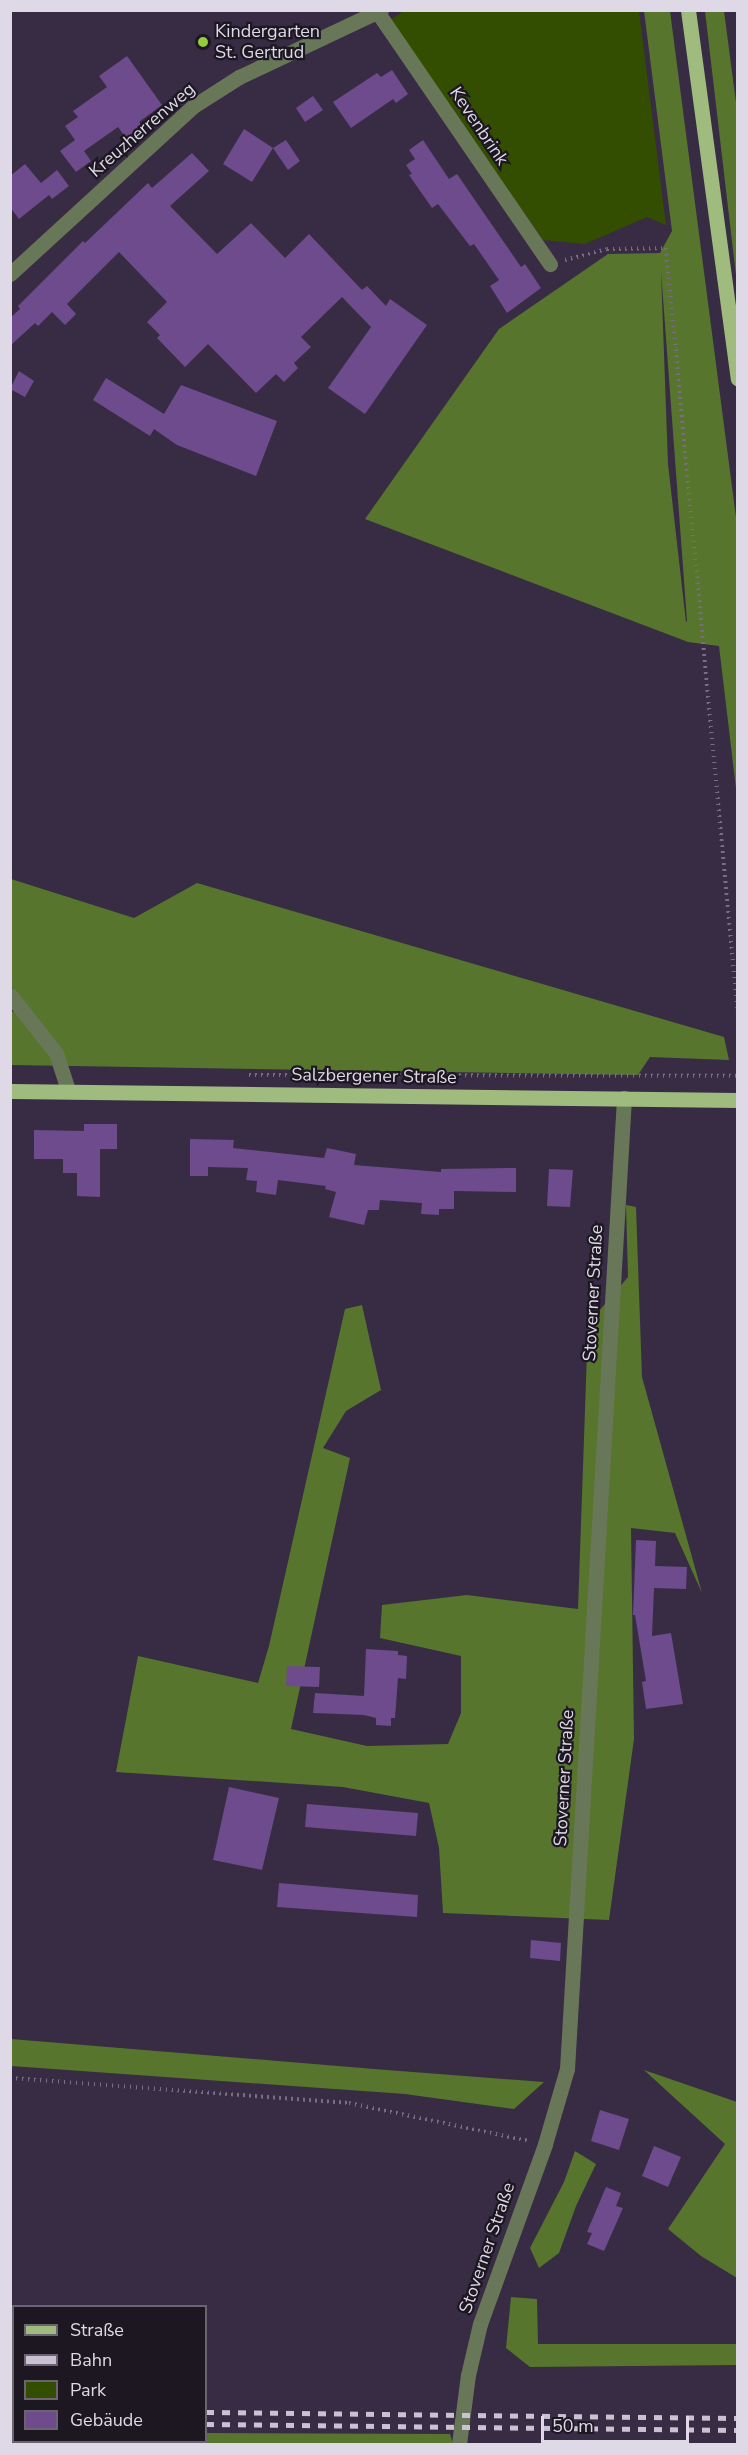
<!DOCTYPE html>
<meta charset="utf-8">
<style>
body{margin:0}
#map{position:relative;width:748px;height:2455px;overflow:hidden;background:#372c43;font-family:"Nunito Sans",sans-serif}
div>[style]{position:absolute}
.green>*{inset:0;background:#334e00}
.forest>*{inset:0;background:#57752d}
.building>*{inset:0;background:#6d4b8c}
.path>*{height:4px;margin-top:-2px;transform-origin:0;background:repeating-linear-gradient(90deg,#786e82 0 1.5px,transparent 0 6px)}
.minor>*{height:15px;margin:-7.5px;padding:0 7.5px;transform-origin:7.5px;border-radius:7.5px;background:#697759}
.major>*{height:15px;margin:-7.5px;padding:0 7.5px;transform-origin:7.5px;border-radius:7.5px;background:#9fbc7e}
.rail>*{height:4.5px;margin-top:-2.25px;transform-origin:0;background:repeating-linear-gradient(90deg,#cac2d2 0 8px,transparent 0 16px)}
.dots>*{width:16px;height:16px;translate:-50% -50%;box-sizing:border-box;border:3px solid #1c1721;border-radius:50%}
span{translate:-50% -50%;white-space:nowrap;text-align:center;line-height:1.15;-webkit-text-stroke:4.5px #1c1721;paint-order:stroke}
.poi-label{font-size:18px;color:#dfd8e7}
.left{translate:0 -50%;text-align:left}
.street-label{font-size:18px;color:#dfd8e7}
.frame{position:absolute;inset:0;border:12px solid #dfd8e7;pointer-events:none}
.legend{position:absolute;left:12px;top:2305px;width:195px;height:138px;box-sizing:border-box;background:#1c1721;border:2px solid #6a6470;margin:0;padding:8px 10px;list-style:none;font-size:18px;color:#dfd8e7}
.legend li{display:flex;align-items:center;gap:12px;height:30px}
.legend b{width:30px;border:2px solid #6a6470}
.scale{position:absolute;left:541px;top:2416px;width:148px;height:27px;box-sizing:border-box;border:3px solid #dfd8e7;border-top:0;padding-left:8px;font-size:18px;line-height:21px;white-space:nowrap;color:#dfd8e7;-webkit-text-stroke:4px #1c1721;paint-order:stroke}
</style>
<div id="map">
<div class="green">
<div style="clip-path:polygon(406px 10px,639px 11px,666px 225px,647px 217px,585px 244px,543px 240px,390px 20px)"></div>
</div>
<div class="forest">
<div style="clip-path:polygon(evenodd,644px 11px,670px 11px,737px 525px,737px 797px,719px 646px,688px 642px,365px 519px,499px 329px,608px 254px,660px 253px,672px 231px,644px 11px,661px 271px,687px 621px,686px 622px,668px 464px,661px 271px)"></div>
<div style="clip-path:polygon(705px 11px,724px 11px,737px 110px,737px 284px)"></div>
<div style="clip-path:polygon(11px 879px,134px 918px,197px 883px,724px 1037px,729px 1060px,650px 1057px,638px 1075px,11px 1065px,10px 1012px,29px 1010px,11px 986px)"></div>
<div style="clip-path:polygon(626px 1205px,636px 1207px,642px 1377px,702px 1593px,675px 1533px,631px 1528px,634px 1739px,609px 1920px,443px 1913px,439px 1848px,429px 1803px,343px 1787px,116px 1772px,138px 1656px,258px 1683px,269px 1646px,345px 1309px,362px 1305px,381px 1390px,346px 1411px,323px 1448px,350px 1458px,291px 1729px,367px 1746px,448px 1744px,461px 1713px,461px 1656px,380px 1638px,382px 1605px,467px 1595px,578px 1609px,588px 1324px,628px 1277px)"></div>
<div style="clip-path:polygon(11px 2039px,374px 2069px,544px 2082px,514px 2109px,405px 2094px,11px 2066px)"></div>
<div style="clip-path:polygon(644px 2070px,737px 2102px,737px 2278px,701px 2256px,668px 2229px,725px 2144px)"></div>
<div style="clip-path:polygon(575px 2151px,596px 2164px,576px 2206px,559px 2253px,539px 2268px,530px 2248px,564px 2182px)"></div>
<div style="clip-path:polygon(511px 2297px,537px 2299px,538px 2344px,737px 2344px,737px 2365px,530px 2367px,506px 2348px)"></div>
<div style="clip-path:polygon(10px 2431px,13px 2431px,14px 2442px,206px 2442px,206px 2433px,450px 2434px,453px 2444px,11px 2444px)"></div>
</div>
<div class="building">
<div style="clip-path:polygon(127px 56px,162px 105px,139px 122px,142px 126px,126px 138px,118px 127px,84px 151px,91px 161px,76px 172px,60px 151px,75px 140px,65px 126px,78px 117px,73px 111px,107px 87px,99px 76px)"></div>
<div style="clip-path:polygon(392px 70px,408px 94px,396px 103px,393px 99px,351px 128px,333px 102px,377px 73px,381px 77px)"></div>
<div style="clip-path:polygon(313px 96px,323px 110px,305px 122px,296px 108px)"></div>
<div style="clip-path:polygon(244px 129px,273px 148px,252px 182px,223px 164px)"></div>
<div style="clip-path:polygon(286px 140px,300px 161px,288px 170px,273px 148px)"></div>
<div style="clip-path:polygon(423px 140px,449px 179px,457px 174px,521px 267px,525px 264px,541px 288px,507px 313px,490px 286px,499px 280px,474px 244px,470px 246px,438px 204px,432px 208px,409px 175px,412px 174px,406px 165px,415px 159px,409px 150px)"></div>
<div style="clip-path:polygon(192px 153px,209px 171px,170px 206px,217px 254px,251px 223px,285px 258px,309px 234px,362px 290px,367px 286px,386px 306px,390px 299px,427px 325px,365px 414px,328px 388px,371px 327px,342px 297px,301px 337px,311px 347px,294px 363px,298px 368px,284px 382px,276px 374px,256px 393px,208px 344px,185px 367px,157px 338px,160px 335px,147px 322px,167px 302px,119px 252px,67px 304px,76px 314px,65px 325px,52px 312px,38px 326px,35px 323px,10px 346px,10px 318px,20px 309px,18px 306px,83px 241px,85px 243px,148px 183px,152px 188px)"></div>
<div style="clip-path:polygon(25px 164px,41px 183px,57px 170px,69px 186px,52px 199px,49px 195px,19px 219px,10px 207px,10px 176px)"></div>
<div style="clip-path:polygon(19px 371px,34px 381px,25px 397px,10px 389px)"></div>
<div style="clip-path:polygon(106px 378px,164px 414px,181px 385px,277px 421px,256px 476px,177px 445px,154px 429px,150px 436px,93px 400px)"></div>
<div style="clip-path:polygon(84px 1124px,117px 1124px,117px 1149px,100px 1149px,100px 1197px,77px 1196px,77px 1173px,63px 1173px,63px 1159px,34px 1159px,34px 1130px,84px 1131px)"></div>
<div style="clip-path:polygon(190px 1139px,234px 1140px,233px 1148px,324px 1158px,327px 1148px,356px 1154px,354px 1165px,441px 1172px,441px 1169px,516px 1168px,516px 1192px,454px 1191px,454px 1209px,439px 1209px,439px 1215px,421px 1214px,422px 1203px,380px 1200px,379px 1210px,368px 1210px,364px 1225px,329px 1217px,336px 1192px,325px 1189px,326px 1186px,278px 1180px,276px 1195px,256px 1192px,257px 1181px,246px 1180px,248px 1168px,208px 1167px,208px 1176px,190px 1176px)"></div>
<div style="clip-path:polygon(549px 1169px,573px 1170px,570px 1207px,547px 1206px)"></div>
<div style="clip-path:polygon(636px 1540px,656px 1541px,655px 1566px,687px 1567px,686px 1589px,654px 1588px,652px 1636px,671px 1633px,683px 1704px,646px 1709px,642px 1682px,646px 1681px,635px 1615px,633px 1615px)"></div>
<div style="clip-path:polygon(366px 1649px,398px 1651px,398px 1655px,407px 1656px,406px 1679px,398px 1678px,395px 1718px,391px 1718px,391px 1726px,376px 1725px,376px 1718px,364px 1715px,313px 1713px,315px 1693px,364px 1696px)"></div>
<div style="clip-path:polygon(287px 1666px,320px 1667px,319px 1687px,286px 1686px)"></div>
<div style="clip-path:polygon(229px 1787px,279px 1798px,262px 1870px,213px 1860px)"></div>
<div style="clip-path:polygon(307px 1804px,418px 1813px,416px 1836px,305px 1827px)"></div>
<div style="clip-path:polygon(279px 1883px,418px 1895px,417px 1917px,277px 1907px)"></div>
<div style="clip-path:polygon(531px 1940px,561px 1943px,560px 1961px,530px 1958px)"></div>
<div style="clip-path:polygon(600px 2110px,629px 2119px,619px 2150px,591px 2141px)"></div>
<div style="clip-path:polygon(654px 2146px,681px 2157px,668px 2187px,642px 2176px)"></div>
<div style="clip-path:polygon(606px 2187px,621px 2193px,616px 2206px,623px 2208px,604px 2251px,587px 2244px,592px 2233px,587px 2232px)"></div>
</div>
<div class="path">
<div style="left:565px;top:260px;width:43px;rotate:-14.7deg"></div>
<div style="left:607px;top:249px;width:59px;rotate:-1deg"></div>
<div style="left:666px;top:248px;width:771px;rotate:84.64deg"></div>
<div style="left:249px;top:1075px;width:489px;rotate:0.1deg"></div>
<div style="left:10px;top:2078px;width:340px;rotate:4.2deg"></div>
<div style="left:349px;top:2103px;width:184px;rotate:11.9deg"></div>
</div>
<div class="minor">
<div style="left:376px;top:10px;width:308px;rotate:55.6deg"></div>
<div style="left:10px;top:274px;width:247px;rotate:-42.5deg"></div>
<div style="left:192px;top:107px;width:56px;rotate:-32.6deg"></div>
<div style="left:239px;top:77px;width:157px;rotate:-25.3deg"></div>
<div style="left:10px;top:995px;width:74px;rotate:51.6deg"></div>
<div style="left:56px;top:1053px;width:40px;rotate:72deg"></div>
<div style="left:459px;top:2444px;width:70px;rotate:-82.6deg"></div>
<div style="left:468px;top:2375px;width:52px;rotate:-76.8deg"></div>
<div style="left:480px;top:2324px;width:191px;rotate:-70.1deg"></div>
<div style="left:545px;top:2144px;width:78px;rotate:-73.7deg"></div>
<div style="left:567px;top:2069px;width:973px;rotate:-86.64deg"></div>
</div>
<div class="major">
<div style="left:688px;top:10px;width:372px;rotate:82.3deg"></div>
<div style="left:10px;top:1091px;width:728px;rotate:0.71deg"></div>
</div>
<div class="rail">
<div style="left:10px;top:2410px;width:4px"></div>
<div style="left:206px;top:2412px;width:532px;rotate:0.65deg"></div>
<div style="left:10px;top:2422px;width:4px"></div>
<div style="left:206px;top:2424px;width:532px;rotate:0.65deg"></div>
</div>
<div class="dots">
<div style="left:203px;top:42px;background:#94cc3c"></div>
</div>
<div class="poi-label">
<span class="left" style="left:215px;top:42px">Kindergarten<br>St. Gertrud</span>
</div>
<div class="street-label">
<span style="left:479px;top:126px;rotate:56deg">Kevenbrink</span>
<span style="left:142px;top:130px;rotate:-41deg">Kreuzherrenweg</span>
<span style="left:374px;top:1076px;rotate:1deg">Salzbergener Straße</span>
<span style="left:593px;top:1293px;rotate:-87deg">Stoverner Straße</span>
<span style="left:564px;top:1778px;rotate:-87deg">Stoverner Straße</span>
<span style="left:487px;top:2248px;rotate:-71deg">Stoverner Straße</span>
</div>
<div class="frame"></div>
<ul class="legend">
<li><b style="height:8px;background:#9fbc7e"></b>Straße</li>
<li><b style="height:8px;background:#cac2d2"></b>Bahn</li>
<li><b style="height:16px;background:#334e00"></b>Park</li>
<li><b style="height:16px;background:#6d4b8c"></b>Gebäude</li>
</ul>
<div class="scale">50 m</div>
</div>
